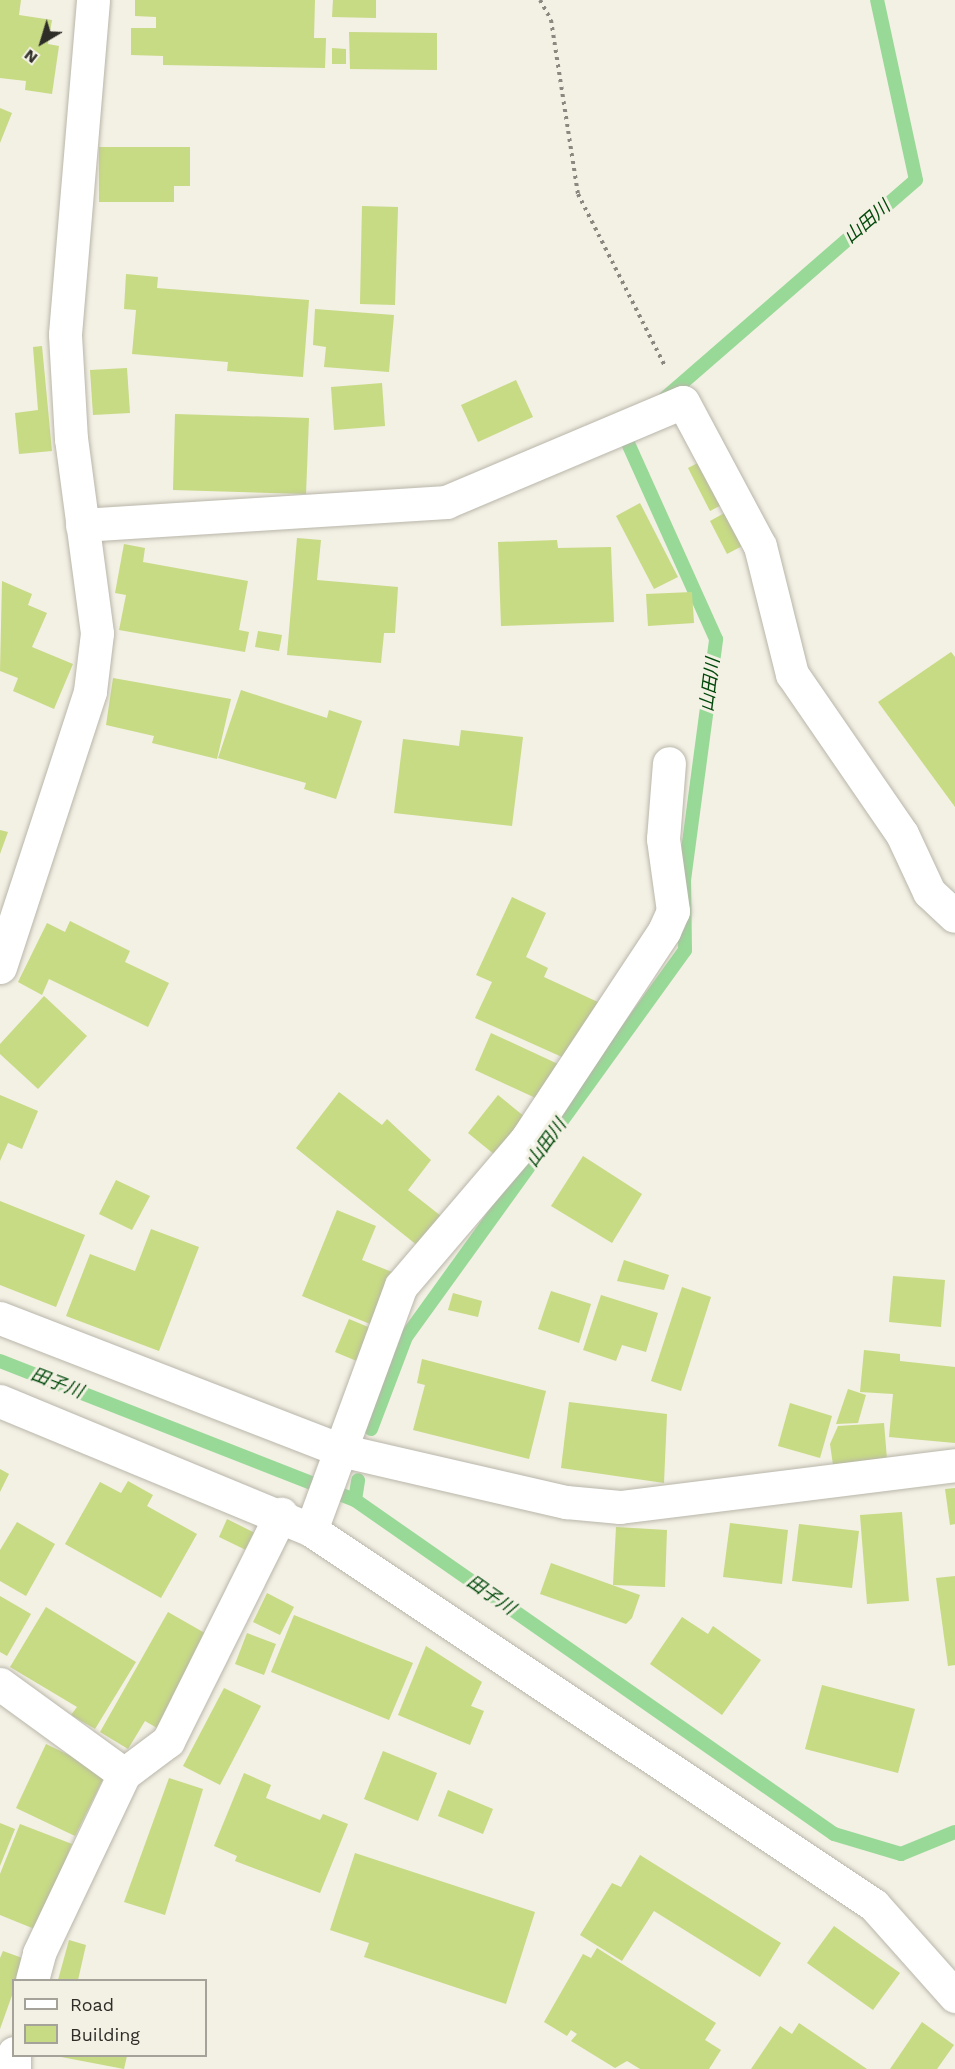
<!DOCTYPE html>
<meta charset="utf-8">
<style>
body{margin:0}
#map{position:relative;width:955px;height:2069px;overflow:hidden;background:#f3f0e4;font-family:"Work Sans","Noto Sans JP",sans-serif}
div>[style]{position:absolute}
.stream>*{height:14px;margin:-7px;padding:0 7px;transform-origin:7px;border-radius:7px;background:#98d997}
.building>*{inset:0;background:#c7da84}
.path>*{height:4px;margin-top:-2px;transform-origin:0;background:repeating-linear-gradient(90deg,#8a8880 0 3px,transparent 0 7.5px)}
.roads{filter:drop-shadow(0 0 2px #b9b6aa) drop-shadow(0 0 2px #b9b6aa)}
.minor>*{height:33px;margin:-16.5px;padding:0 16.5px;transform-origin:16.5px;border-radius:16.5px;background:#fff}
span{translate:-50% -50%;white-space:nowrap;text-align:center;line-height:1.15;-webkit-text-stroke:6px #f3f0e4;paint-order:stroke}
.water-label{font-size:18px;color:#00490a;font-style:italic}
.legend{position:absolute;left:12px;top:1979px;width:195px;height:78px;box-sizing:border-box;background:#f3f0e4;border:2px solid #a4a299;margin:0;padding:8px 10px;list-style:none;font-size:18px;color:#2e2d28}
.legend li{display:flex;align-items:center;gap:12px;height:30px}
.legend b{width:30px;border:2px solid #a4a299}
.north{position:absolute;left:12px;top:12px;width:60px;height:60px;-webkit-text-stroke:4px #f3f0e4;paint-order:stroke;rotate:218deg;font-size:16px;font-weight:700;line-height:24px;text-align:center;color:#2e2d28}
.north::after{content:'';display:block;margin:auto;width:21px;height:27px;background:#2e2d28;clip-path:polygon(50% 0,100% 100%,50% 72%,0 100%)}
</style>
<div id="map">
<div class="stream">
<div style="left:665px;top:398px;width:332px;rotate:-41deg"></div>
<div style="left:916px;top:180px;width:184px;rotate:-102.2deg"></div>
<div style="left:0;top:1361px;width:381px;rotate:21.4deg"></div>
<div style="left:355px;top:1500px;width:584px;rotate:34.89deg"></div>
<div style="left:834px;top:1834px;width:70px;rotate:16.6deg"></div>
<div style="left:901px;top:1854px;width:58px;rotate:-22.2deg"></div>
<div style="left:371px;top:1429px;width:98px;rotate:-69.2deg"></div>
<div style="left:406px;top:1337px;width:477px;rotate:-54.2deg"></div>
<div style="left:685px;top:950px;width:70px;rotate:-90.8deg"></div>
<div style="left:684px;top:880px;width:243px;rotate:-82.4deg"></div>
<div style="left:716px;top:639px;width:225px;rotate:-114.2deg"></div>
<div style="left:624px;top:434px;width:8px;rotate:-45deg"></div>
<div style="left:355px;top:1500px;width:20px;rotate:-81deg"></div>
</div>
<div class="building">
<div style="clip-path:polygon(0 0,21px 0,19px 15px,52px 20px,48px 44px,59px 46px,52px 94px,25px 90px,26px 81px,0 78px)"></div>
<div style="clip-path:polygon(135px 0,315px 0,314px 38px,326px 38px,325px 68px,163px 65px,163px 56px,131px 55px,131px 28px,156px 28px,156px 17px,135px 16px)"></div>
<div style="clip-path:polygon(333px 0,376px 0,376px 18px,332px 17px)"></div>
<div style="clip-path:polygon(349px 32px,437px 33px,437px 70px,350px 69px)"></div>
<div style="clip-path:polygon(332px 48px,346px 49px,346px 64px,332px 64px)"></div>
<div style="clip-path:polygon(0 108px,12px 113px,0 143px)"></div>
<div style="clip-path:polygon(99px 147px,190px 147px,190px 186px,174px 186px,174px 202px,99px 202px)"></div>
<div style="clip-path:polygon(362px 206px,398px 207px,395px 305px,360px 304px)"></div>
<div style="clip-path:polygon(126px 274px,158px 277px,157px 288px,309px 300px,303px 377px,227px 371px,228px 362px,132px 354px,136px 310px,124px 309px)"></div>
<div style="clip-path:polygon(315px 309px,394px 315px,389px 372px,324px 367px,326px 347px,313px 345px)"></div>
<div style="clip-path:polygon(42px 346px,52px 451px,19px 454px,15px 413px,38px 410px,33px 347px)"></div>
<div style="clip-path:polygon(127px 368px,130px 413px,93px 415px,90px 370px)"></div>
<div style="clip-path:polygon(516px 380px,533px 417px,478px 442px,461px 405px)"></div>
<div style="clip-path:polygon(382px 383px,385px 426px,334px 430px,331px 387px)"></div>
<div style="clip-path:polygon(175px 414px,309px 418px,306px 494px,173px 490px)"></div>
<div style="clip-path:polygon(707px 458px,729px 501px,710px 511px,688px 468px)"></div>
<div style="clip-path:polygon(640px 503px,678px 577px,654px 589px,616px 516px)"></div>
<div style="clip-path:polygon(728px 511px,746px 544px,727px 554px,710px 521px)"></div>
<div style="clip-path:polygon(297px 538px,321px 540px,317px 580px,398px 587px,395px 633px,384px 633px,381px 663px,287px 655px)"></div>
<div style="clip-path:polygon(557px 540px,558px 548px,611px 547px,614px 622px,501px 626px,498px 542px)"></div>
<div style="clip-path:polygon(124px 544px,145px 548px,143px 562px,248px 581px,239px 630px,249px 632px,245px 652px,119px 630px,126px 595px,115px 593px)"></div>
<div style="clip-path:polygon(2px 581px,32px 594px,28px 605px,47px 613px,32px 647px,73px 664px,54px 709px,13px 691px,18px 678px,0 671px)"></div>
<div style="clip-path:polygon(692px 592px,694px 623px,648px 626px,646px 594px)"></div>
<div style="clip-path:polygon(258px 631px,282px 635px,279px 651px,255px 647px)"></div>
<div style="clip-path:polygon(951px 652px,955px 657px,955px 807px,878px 702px)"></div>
<div style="clip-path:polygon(113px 678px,231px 699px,217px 759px,152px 743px,154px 736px,106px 725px)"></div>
<div style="clip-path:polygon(241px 690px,327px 718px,329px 710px,362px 721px,336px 799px,304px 789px,306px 783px,218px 758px)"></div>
<div style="clip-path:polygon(461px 730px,523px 737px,512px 826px,394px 813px,403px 739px,459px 746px)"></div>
<div style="clip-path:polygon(0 830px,8px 832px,0 854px)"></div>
<div style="clip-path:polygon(512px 897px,546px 913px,526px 957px,548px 968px,544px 977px,600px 1003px,573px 1062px,475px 1018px,492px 982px,476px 975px)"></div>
<div style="clip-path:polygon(70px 921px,130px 951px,125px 962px,169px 983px,148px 1027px,49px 979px,42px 995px,18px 982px,47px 923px,65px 932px)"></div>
<div style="clip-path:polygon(44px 996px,87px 1036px,38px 1089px,0 1054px,0 1044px)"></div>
<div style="clip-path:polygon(491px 1033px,558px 1064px,542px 1101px,475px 1070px)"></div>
<div style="clip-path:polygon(339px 1092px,382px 1125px,387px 1119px,431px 1160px,408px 1190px,441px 1216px,418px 1246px,296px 1148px)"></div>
<div style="clip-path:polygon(0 1095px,38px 1111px,22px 1149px,8px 1143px,0 1161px)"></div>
<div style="clip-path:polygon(498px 1095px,525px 1117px,495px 1155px,468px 1133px)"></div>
<div style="clip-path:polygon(583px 1156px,642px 1194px,612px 1243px,551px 1206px)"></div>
<div style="clip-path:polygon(116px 1180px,150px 1196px,132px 1230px,99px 1214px)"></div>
<div style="clip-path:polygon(0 1201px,85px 1235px,56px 1307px,0 1285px)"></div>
<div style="clip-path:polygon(337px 1210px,376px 1226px,362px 1260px,392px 1272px,370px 1324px,302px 1296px)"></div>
<div style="clip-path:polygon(151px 1229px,199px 1247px,159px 1351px,66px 1316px,90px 1254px,135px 1271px)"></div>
<div style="clip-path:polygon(624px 1260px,669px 1275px,664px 1290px,617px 1281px)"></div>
<div style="clip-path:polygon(893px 1276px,945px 1280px,941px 1327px,889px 1322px)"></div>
<div style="clip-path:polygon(682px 1287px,711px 1297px,681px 1391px,651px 1381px)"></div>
<div style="clip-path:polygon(551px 1291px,591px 1304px,579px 1343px,538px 1329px)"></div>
<div style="clip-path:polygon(453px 1293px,482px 1301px,478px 1317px,448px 1310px)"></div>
<div style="clip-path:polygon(601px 1295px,658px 1313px,646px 1352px,622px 1345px,616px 1361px,583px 1350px)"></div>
<div style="clip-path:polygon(349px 1319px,373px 1329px,359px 1362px,335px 1352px)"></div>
<div style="clip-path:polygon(864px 1350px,900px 1354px,900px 1361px,955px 1367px,955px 1443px,889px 1437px,893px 1394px,860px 1392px)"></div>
<div style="clip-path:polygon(422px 1359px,546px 1391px,529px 1459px,413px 1430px,425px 1385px,417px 1383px)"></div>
<div style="clip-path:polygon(848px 1389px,866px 1395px,858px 1423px,836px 1424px)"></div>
<div style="clip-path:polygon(569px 1402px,667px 1414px,664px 1483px,561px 1468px)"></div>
<div style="clip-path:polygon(790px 1403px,832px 1416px,820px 1458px,778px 1446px)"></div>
<div style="clip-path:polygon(884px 1423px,887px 1459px,833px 1465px,830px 1444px,838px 1426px)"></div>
<div style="clip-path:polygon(0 1469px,9px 1474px,0 1492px)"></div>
<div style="clip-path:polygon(128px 1481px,153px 1495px,147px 1506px,197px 1534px,161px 1598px,65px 1544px,100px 1482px,121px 1493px)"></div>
<div style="clip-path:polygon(955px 1488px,955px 1524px,950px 1525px,945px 1489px)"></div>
<div style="clip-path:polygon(902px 1512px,909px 1601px,867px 1604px,860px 1515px)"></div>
<div style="clip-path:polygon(227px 1519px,257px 1534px,248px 1551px,219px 1537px)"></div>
<div style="clip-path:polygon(17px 1522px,55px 1544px,26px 1596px,0 1581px,0 1550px)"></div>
<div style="clip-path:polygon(730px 1523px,788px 1530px,782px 1584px,723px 1577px)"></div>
<div style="clip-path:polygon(799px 1524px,859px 1531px,852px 1588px,792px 1581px)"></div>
<div style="clip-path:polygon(616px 1527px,667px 1530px,665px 1587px,613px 1585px)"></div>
<div style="clip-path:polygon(551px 1563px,640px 1595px,632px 1618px,626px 1624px,540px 1594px)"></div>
<div style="clip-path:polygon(955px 1576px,955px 1665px,948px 1666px,936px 1578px)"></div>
<div style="clip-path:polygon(267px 1593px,294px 1607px,280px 1635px,253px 1622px)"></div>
<div style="clip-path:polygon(0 1596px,31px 1614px,7px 1656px,0 1652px)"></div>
<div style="clip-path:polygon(46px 1607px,136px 1662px,95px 1729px,71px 1715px,77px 1707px,10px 1667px)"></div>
<div style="clip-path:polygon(168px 1612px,210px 1636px,157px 1728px,145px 1721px,128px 1749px,100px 1732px)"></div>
<div style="clip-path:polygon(294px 1615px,413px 1663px,389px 1720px,271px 1672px)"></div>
<div style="clip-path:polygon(682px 1617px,708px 1634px,713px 1626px,761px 1660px,722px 1715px,650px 1664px)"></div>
<div style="clip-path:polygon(247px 1633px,276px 1644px,264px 1675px,235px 1664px)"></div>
<div style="clip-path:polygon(426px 1646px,482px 1682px,471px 1706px,484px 1711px,470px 1745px,398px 1715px)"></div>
<div style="clip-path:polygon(822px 1685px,915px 1709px,898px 1773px,805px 1749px)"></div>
<div style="clip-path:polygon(224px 1688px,261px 1706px,220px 1785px,183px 1766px)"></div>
<div style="clip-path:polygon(46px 1744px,106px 1773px,75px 1836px,16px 1808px)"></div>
<div style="clip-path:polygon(383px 1751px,437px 1773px,418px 1821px,364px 1799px)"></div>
<div style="clip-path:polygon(244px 1773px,271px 1785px,266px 1798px,320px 1820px,323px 1814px,348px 1824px,320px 1893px,235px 1861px,237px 1856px,214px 1846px)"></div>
<div style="clip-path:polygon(169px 1778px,203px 1789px,165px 1915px,124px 1902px)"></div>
<div style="clip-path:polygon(448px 1790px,493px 1809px,483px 1834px,438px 1816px)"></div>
<div style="clip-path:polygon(0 1823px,15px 1829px,0 1866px)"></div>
<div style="clip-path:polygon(20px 1824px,72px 1844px,37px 1930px,0 1915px,0 1874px)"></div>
<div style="clip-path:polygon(355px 1853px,535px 1912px,506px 2004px,364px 1957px,369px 1943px,330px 1930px)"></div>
<div style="clip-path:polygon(640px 1855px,781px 1943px,760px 1977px,654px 1911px,622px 1961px,580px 1935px,612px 1883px,621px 1887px)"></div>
<div style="clip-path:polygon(834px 1926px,900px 1973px,873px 2010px,807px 1963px)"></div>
<div style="clip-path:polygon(69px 1940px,86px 1945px,78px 1980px,58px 1980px)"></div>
<div style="clip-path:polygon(597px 1948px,716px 2023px,705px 2040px,721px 2050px,709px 2069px,640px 2069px,627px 2061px,615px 2068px,571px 2041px,577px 2034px,571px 2030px,567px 2036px,544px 2022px,583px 1954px,591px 1958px)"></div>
<div style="clip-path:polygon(3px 1951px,25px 1959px,0 2029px,0 1958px)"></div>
<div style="clip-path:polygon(922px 2022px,954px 2045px,937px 2069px,890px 2069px)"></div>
<div style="clip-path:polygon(799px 2023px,867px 2069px,751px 2069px,780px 2026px,792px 2034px)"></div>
<div style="clip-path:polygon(56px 2056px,127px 2056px,124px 2069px)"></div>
</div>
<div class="path">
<div style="left:540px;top:0;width:23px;rotate:61deg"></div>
<div style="left:551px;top:20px;width:176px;rotate:81.2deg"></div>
<div style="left:578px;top:194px;width:193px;rotate:63.2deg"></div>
</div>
<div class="roads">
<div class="minor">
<div style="left:82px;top:525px;width:365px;rotate:-3.6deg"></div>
<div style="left:446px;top:502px;width:257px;rotate:-22.9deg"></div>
<div style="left:683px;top:402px;width:163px;rotate:61.9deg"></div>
<div style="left:760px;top:546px;width:132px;rotate:76deg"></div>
<div style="left:792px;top:674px;width:194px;rotate:55.5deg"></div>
<div style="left:902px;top:834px;width:64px;rotate:65deg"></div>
<div style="left:929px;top:892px;width:35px;rotate:43deg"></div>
<div style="left:0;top:967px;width:290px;rotate:-71.9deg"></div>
<div style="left:90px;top:691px;width:58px;rotate:-83.1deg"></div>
<div style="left:97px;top:633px;width:196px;rotate:-97.6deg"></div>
<div style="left:71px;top:439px;width:105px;rotate:-93.3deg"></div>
<div style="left:65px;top:334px;width:335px;rotate:-85.2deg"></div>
<div style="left:0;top:1318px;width:365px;rotate:21.2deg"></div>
<div style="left:340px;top:1450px;width:232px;rotate:13deg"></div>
<div style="left:566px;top:1502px;width:54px;rotate:5.3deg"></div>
<div style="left:620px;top:1507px;width:338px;rotate:-7.1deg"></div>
<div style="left:0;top:1401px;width:337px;rotate:22.5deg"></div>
<div style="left:311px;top:1530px;width:676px;rotate:33.67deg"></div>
<div style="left:874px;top:1905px;width:122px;rotate:48.3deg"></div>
<div style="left:311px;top:1530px;width:260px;rotate:-69.8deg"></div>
<div style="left:401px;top:1286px;width:191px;rotate:-49.5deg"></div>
<div style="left:525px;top:1141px;width:252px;rotate:-56.5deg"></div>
<div style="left:664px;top:931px;width:22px;rotate:-66deg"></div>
<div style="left:673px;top:911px;width:73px;rotate:-97.9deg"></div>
<div style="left:663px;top:839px;width:76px;rotate:-85.5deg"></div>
<div style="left:0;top:1684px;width:153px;rotate:36deg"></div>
<div style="left:32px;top:1980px;width:28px;rotate:-75deg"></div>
<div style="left:39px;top:1953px;width:198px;rotate:-64.6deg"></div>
<div style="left:124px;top:1774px;width:55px;rotate:-36.9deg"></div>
<div style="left:168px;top:1741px;width:254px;rotate:-63.5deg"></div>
<div style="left:14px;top:2053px;width:16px;rotate:90deg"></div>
</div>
</div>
<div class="water-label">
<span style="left:867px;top:222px;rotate:-41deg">山田川</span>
<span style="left:710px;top:685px;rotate:-83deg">山田川</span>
<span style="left:546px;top:1143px;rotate:-54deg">山田川</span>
<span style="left:57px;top:1383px;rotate:21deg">田子川</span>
<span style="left:491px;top:1595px;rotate:35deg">田子川</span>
</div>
<ul class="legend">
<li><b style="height:8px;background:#fff"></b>Road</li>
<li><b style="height:16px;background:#c7da84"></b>Building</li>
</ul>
<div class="north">N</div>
</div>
